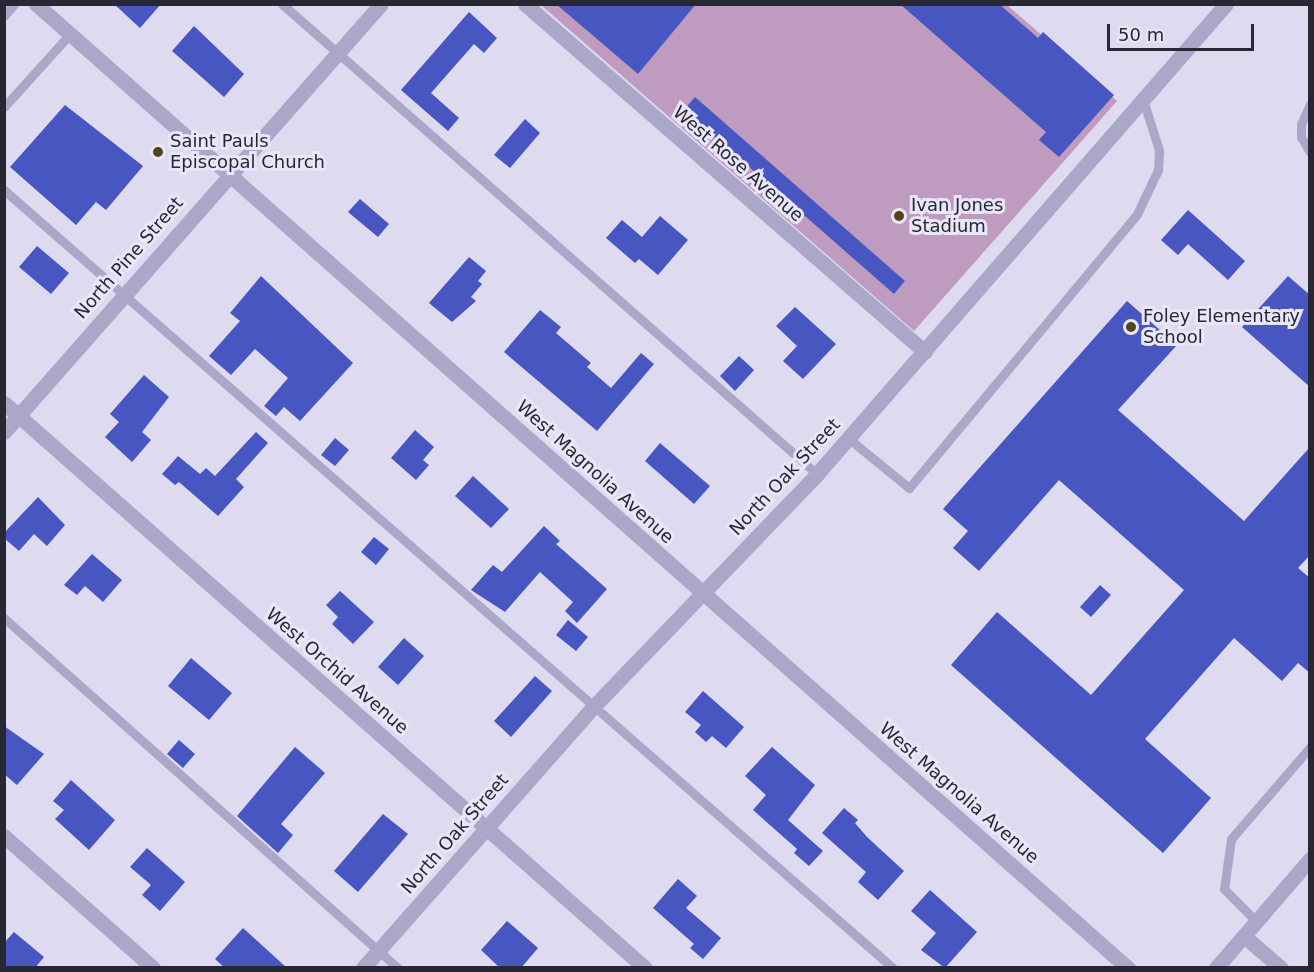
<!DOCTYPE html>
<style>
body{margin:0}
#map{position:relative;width:1314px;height:972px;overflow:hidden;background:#dedaf0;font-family:"DejaVu Sans",sans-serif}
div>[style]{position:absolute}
.green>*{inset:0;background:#be9bbf}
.building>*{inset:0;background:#4856c1}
.service>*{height:9px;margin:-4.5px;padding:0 4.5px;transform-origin:4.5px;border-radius:4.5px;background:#aaa7c8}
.minor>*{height:15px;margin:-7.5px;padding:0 7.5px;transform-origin:7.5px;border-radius:7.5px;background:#aaa7c8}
.tertiary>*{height:15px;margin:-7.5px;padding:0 7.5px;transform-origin:7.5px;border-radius:7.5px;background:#aaa7c8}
.dots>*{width:16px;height:16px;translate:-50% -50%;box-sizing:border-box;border:3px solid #e9e6f8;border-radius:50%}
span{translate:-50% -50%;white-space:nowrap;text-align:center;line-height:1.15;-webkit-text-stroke:6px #e9e6f8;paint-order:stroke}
.poi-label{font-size:18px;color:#272834}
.left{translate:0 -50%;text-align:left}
.street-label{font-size:18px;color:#272834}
.frame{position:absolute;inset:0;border:6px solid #272834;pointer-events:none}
.scale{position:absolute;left:1107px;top:24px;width:147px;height:27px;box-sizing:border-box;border:3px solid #272834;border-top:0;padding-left:8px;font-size:18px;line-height:21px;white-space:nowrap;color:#272834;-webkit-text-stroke:4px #e9e6f8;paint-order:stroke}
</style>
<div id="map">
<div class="green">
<div style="clip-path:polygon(541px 5px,1007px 5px,1117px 101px,914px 331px)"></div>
</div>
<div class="building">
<div style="clip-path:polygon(114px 4px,161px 4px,140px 28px)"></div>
<div style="clip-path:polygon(556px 4px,696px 4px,638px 74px)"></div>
<div style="clip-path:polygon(900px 4px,999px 4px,1038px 38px,1043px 32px,1114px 95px,1059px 157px,1039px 140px,1046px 132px)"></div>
<div style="clip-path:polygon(469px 12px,497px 38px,484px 53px,474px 44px,431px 93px,459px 118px,448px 131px,401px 90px)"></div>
<div style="clip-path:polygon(194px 26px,244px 74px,224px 97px,172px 51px)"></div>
<div style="clip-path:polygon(695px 97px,905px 281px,894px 294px,684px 110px)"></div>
<div style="clip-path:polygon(65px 105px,143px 166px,106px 210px,96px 202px,76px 225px,10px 167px)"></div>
<div style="clip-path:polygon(525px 119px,540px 133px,510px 168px,494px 155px)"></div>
<div style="clip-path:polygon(360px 199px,389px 224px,378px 237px,348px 212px)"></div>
<div style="clip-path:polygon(1188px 210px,1245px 261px,1228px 280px,1188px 244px,1178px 255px,1161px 240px)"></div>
<div style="clip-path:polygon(660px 216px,688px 240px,658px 275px,639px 259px,635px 263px,606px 238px,622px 220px,642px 237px)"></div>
<div style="clip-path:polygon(37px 246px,69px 273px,51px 294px,19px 267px)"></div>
<div style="clip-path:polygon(469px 257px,486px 271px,478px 281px,482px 284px,471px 297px,476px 301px,452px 322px,429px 303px)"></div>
<div style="clip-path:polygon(261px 276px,353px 363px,300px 421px,284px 407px,276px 416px,264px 406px,288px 378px,255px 349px,231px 375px,209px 356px,240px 321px,230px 313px)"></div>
<div style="clip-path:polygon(1288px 276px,1310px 295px,1310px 387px,1242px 327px)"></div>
<div style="clip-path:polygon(1127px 301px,1177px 345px,1118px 410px,1244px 521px,1310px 447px,1310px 555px,1298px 568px,1310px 578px,1310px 673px,1298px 663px,1282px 681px,1234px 638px,1145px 739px,1211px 798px,1163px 853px,951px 665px,997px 612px,1091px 695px,1184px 590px,1059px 480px,979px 571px,953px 548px,968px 531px,943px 509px)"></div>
<div style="clip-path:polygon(795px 307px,836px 344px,803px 379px,783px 361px,797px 346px,776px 326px)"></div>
<div style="clip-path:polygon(540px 310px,561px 327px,556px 333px,591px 363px,587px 367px,611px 388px,641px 353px,654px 364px,597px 431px,504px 352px)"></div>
<div style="clip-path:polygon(739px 356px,754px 370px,735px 391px,720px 376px)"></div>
<div style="clip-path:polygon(144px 375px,169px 397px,142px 432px,151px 440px,132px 462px,105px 437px,119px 422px,110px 414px)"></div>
<div style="clip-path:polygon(415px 430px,434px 447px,423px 460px,429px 465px,416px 480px,391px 458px)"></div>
<div style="clip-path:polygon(256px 432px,268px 443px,236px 479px,244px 487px,218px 516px,179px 482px,175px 485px,162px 474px,178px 456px,200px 474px,206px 468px,215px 476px)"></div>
<div style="clip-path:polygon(335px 438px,349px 450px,335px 466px,321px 455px)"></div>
<div style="clip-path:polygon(660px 443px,710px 486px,694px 504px,645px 461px)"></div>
<div style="clip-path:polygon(473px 476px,509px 509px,491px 528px,455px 496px)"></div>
<div style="clip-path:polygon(38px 497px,65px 525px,47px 546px,34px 534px,19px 551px,4px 538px,4px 533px)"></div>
<div style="clip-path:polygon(544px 526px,560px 541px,556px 544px,607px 589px,577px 623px,565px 611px,573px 602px,540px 572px,505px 612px,471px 590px,493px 565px,502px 572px)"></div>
<div style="clip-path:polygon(374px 537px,389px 549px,376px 565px,361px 552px)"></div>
<div style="clip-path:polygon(92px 554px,122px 580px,103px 602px,85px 586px,77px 595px,64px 585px)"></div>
<div style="clip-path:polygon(1100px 585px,1111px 595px,1091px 617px,1080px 607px)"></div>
<div style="clip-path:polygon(340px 591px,374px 622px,353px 644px,332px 624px,338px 617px,326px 605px)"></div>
<div style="clip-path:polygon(568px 620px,588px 637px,576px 651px,556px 635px)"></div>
<div style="clip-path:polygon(404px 638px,424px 656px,398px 685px,378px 667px)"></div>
<div style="clip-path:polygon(191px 658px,232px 693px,209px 720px,168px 686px)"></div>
<div style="clip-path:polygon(535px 676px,552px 691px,511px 737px,494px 721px)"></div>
<div style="clip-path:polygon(703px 691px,744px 727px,726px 748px,712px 736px,706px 742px,695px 732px,701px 725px,685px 712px)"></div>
<div style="clip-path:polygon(4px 726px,44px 754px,17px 785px,4px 774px)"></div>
<div style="clip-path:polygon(179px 740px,195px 754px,183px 768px,167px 754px)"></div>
<div style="clip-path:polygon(295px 747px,325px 773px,281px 824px,293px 835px,278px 853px,237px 816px)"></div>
<div style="clip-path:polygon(772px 747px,815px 785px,788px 820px,823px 851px,809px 866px,794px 853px,797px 849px,753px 810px,766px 795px,745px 776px)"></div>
<div style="clip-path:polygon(71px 780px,115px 820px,89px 850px,55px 819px,64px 810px,53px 801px)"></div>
<div style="clip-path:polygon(844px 808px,858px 820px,855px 823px,867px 837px,904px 871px,878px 900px,858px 882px,866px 872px,822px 833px)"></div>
<div style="clip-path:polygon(383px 814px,408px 834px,358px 892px,334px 871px)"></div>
<div style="clip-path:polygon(147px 848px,185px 882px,160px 911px,142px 895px,151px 885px,130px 867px)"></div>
<div style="clip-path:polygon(678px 879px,697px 896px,686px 908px,721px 938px,703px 959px,690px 948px,694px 944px,653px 908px)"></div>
<div style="clip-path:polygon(930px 890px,977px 932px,945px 968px,921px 950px,936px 933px,911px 911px)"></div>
<div style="clip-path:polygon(507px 921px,538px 948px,521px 968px,500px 968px,481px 950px)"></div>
<div style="clip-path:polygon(243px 928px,287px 968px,225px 968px,215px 959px)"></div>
<div style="clip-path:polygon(14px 932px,44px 957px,35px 968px,4px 968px,4px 943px)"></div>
</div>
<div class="service">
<div style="left:282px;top:4px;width:712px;rotate:41.3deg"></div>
<div style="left:4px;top:16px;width:16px;rotate:-50deg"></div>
<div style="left:1310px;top:104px;width:22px;rotate:114deg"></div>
<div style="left:1301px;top:124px;width:13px;rotate:90deg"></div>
<div style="left:1301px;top:137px;width:17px;rotate:59deg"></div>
<div style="left:4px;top:107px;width:98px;rotate:-47.9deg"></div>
<div style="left:4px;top:190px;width:1181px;rotate:41.19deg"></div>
<div style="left:848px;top:438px;width:79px;rotate:39.3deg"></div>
<div style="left:909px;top:488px;width:356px;rotate:-50.2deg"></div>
<div style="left:1137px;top:214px;width:49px;rotate:-64.5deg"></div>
<div style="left:1158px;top:170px;width:20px;rotate:-87deg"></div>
<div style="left:1159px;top:150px;width:52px;rotate:-107.7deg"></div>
<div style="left:4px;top:618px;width:527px;rotate:41.62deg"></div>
<div style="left:1256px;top:921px;width:45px;rotate:-135deg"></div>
<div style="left:1224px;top:889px;width:50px;rotate:-82deg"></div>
<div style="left:1231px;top:839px;width:121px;rotate:-49.3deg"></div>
</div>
<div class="minor">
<div style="left:36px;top:4px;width:1457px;rotate:41.44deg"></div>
<div style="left:525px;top:4px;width:530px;rotate:41.02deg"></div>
<div style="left:4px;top:403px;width:854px;rotate:41.39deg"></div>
<div style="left:4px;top:432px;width:570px;rotate:-48.63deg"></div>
<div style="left:4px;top:836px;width:199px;rotate:41.5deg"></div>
<div style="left:1244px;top:936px;width:49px;rotate:40.9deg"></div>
<div style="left:363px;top:968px;width:349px;rotate:-48.6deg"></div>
<div style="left:594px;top:706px;width:322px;rotate:-46.1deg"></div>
<div style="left:817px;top:474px;width:623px;rotate:-48.97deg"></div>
</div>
<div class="tertiary">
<div style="left:1216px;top:968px;width:144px;rotate:-49.2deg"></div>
</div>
<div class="dots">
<div style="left:158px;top:152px;background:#54441e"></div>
<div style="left:899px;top:216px;background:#54441e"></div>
<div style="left:1131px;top:327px;background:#54441e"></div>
</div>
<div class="poi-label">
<span class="left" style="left:170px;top:152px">Saint Pauls<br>Episcopal Church</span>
<span class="left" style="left:911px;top:216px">Ivan Jones<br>Stadium</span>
<span class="left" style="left:1143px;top:327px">Foley Elementary<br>School</span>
</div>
<div class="street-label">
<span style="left:738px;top:164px;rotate:41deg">West Rose Avenue</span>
<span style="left:129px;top:258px;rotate:-49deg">North Pine Street</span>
<span style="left:595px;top:472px;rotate:42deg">West Magnolia Avenue</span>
<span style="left:785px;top:477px;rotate:-47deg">North Oak Street</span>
<span style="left:337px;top:671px;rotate:41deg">West Orchid Avenue</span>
<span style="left:959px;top:793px;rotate:41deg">West Magnolia Avenue</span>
<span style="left:455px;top:834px;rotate:-49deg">North Oak Street</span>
</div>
<div class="frame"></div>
<div class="scale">50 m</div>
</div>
